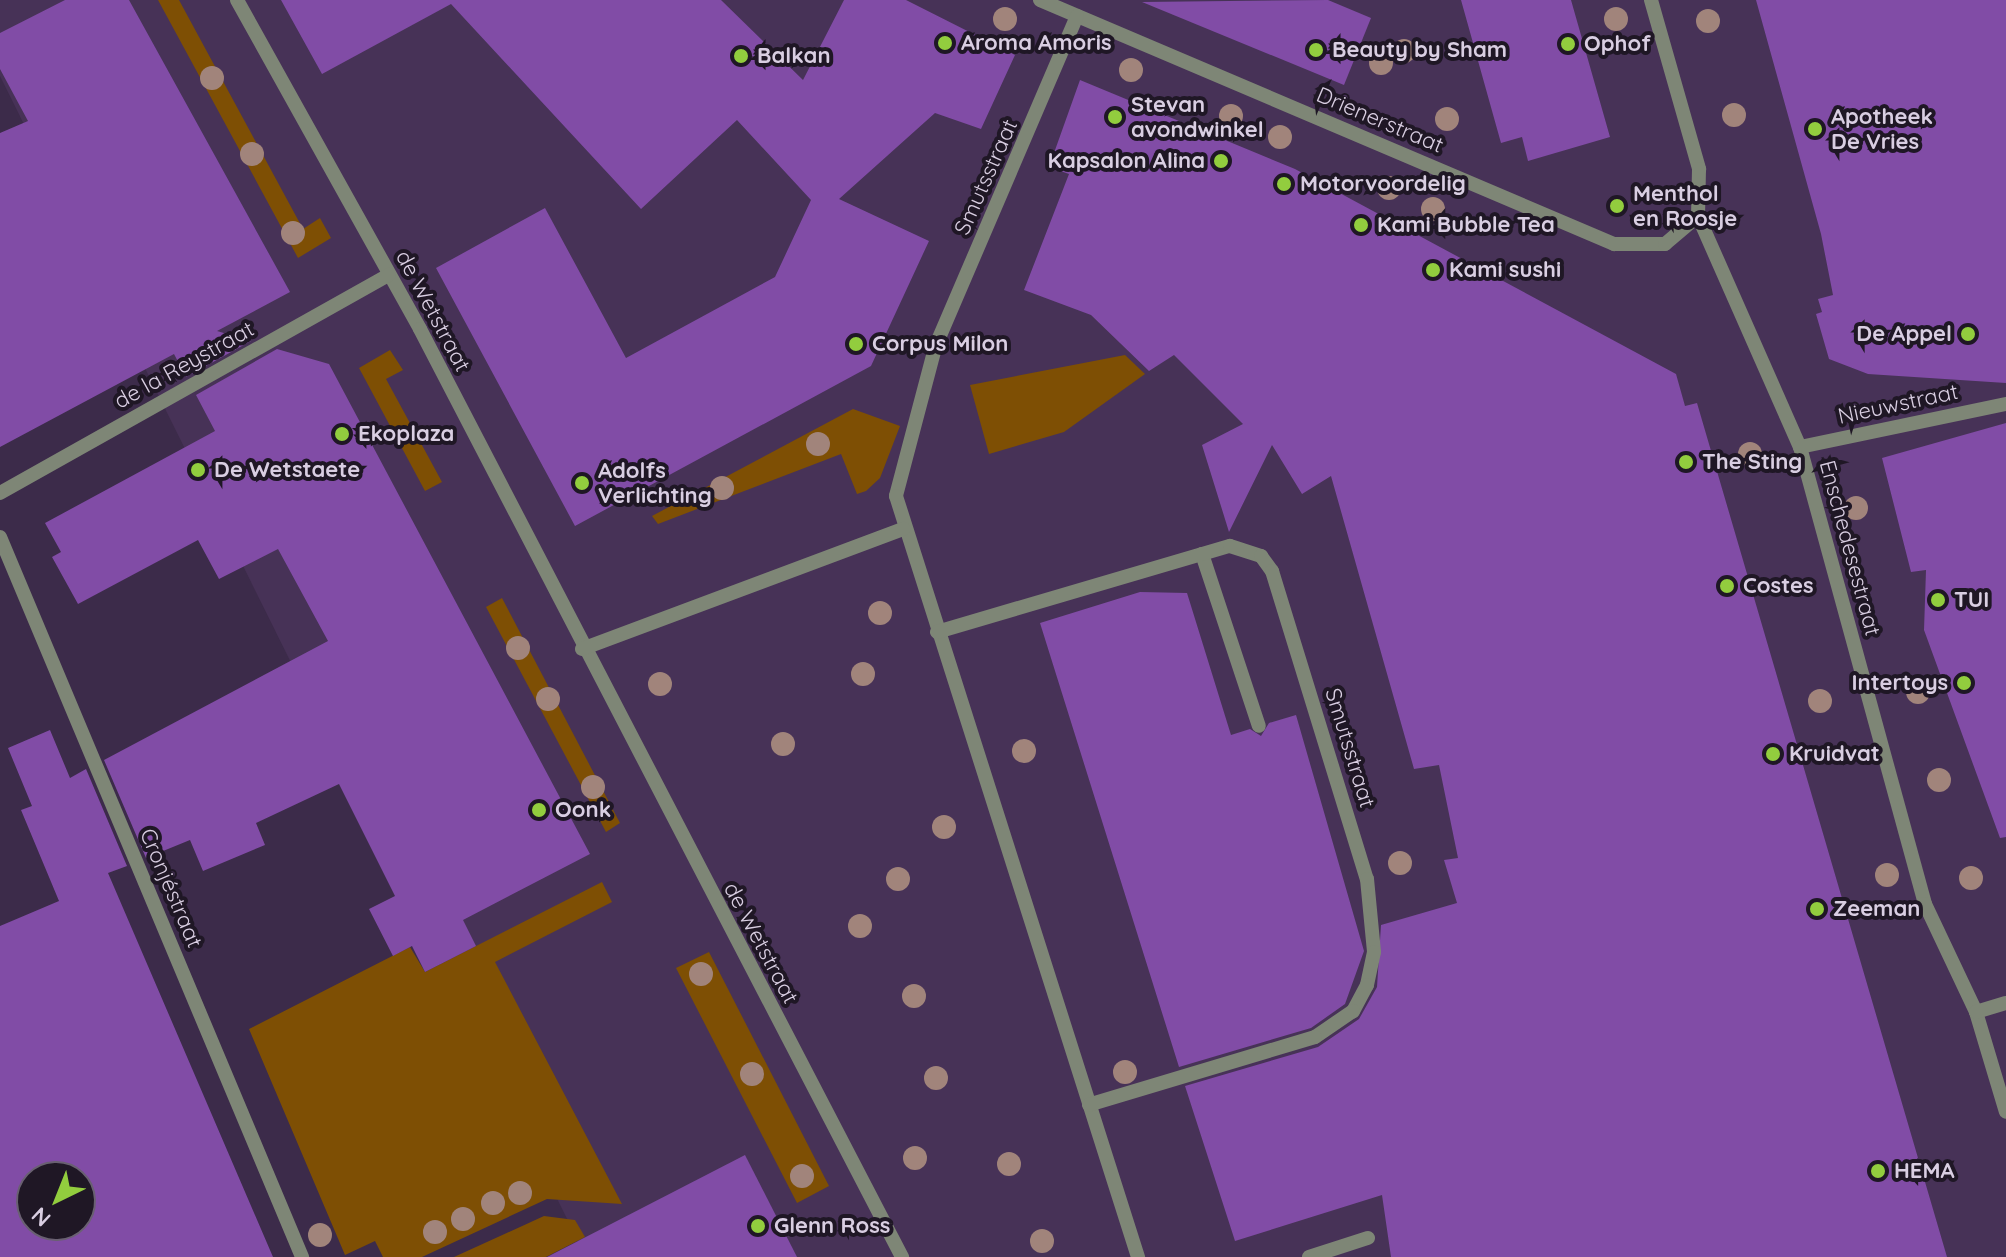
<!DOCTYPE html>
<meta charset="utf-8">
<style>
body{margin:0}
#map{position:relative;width:2006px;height:1257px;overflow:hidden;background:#3c2b4a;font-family:Quicksand,sans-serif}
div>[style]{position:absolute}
.built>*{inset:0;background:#473257}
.green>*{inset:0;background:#7e4f04}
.building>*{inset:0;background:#814ca6}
.minor>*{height:14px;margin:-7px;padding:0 7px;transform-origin:7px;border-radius:7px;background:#7e8676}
.trees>*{width:24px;height:24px;margin:-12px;border-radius:50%;background:#a1847b}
.dots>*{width:22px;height:22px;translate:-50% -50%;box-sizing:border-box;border:4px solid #1f1725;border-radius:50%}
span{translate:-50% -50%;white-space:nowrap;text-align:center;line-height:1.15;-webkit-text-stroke:8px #1f1725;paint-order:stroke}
.poi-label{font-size:22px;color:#d9cee2;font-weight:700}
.left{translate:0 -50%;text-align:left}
.right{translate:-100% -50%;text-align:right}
.street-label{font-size:22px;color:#d9cee2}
.north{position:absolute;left:16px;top:1161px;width:80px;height:80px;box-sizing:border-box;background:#1f1725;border:2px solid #696071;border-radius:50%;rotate:223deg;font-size:22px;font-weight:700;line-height:32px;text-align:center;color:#d9cee2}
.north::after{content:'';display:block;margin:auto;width:28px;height:36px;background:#92cd3e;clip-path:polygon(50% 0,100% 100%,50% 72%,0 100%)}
</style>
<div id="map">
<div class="built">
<div style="clip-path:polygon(0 0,2006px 0,2006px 1257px,586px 1257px,0 76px)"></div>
</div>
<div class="green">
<div style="clip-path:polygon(158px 0,179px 0,303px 229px,320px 218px,331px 238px,298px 258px)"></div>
<div style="clip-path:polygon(390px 350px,403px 370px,386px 379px,442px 482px,425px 491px,359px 368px)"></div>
<div style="clip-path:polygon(1125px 355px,1145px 374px,1064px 432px,989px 454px,970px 385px)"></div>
<div style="clip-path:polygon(853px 409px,900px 426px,880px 478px,866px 491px,857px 494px,841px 454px,658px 524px,652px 516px)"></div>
<div style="clip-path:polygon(502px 598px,620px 823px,606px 832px,486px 607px)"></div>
<div style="clip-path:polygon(602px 882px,612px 902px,495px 962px,622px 1204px,547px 1199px,422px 1257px,383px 1257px,375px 1241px,345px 1255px,249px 1029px,410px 947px,425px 972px)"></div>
<div style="clip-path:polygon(709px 952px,829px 1186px,797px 1203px,676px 968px)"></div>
<div style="clip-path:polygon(544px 1216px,575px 1220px,585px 1237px,546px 1257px,454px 1257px)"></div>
</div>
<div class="building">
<div style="clip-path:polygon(65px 0,129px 0,290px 292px,217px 331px,251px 341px,186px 377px,174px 354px,0 447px,0 133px,28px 121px,0 69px,0 33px)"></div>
<div style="clip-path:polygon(281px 0,721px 0,803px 80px,844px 0,906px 0,1015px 55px,981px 129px,935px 113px,839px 199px,929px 241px,871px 366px,575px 526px,436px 268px,545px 208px,626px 358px,775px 277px,811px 200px,737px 120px,641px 209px,451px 4px,322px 74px)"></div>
<div style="clip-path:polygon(1328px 0,1371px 18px,1344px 85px,1142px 2px)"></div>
<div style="clip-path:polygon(1461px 0,1571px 0,1610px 137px,1528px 161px,1522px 137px,1501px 143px)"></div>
<div style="clip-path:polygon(1756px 0,2006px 0,2006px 383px,1868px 374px,1829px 359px,1816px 314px,1822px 312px,1818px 299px,1833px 295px,1821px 234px)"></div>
<div style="clip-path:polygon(1080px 80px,1295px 169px,1676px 374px,1685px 406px,1697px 403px,1947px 1257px,1391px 1257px,1382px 1195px,1235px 1241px,1185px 1086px,1318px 1047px,1359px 1019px,1377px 987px,1381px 925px,1457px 903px,1444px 860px,1458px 858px,1439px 765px,1414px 769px,1331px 476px,1302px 494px,1272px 445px,1229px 532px,1202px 445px,1243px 424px,1174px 355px,1149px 371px,1091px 315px,1024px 290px,1069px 174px,1049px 167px)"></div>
<div style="clip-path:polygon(277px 349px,329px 364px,590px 854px,463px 920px,476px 946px,425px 972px,412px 946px,393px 956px,369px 909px,395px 896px,339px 784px,256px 823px,265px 845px,203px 871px,190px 840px,146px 858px,104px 760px,328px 641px,278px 549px,219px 579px,198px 540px,78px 604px,52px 557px,61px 552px,45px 523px,215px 431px,196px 395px)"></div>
<div style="clip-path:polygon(2006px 423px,2006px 837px,2000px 838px,1924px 630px,1926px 570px,1911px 572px,1882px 458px)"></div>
<div style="clip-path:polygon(1140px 592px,1187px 593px,1231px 735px,1250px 729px,1261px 736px,1269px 723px,1296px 715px,1364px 951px,1345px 1004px,1311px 1028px,1179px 1067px,1040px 623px)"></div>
<div style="clip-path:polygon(evenodd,50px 730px,70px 778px,86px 769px,127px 866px,108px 873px,273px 1257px,0 1257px,0 926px,59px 901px,21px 810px,32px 806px,8px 748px,50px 730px,32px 1177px,80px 1177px,80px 1225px,32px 1225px,32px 1177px)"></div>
<div style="clip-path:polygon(745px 1155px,797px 1257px,547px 1257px)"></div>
</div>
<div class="minor">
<div style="left:237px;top:0;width:376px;rotate:60.9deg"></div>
<div style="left:420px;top:329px;width:1046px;rotate:62.55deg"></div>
<div style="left:1040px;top:0;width:624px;rotate:23.03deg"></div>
<div style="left:1614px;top:244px;width:51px"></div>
<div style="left:1665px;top:244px;width:43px;rotate:-40.3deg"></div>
<div style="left:1651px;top:0;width:176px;rotate:74.1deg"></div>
<div style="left:1699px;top:169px;width:47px;rotate:91.2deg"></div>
<div style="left:1698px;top:216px;width:253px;rotate:66.2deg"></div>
<div style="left:1800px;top:447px;width:474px;rotate:74.7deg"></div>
<div style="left:1925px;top:904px;width:119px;rotate:64.7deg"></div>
<div style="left:1976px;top:1012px;width:104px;rotate:73.3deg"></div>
<div style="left:1077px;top:16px;width:361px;rotate:113.2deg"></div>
<div style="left:935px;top:348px;width:153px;rotate:104.8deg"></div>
<div style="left:896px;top:496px;width:799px;rotate:72.36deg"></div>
<div style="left:1800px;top:447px;width:210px;rotate:-11.8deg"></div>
<div style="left:0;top:493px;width:446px;rotate:-29.3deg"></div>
<div style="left:0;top:537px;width:781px;rotate:67.24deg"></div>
<div style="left:1202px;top:554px;width:181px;rotate:71.7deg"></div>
<div style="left:937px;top:632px;width:305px;rotate:-16.4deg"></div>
<div style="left:1230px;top:546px;width:33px;rotate:18deg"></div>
<div style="left:1261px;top:556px;width:19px;rotate:54deg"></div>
<div style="left:1272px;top:571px;width:322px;rotate:72.9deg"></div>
<div style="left:1367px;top:879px;width:73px;rotate:84.5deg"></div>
<div style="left:1374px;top:952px;width:34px;rotate:102deg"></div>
<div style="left:1367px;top:985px;width:30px;rotate:118deg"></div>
<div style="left:1353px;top:1011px;width:46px;rotate:145.6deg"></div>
<div style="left:1315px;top:1037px;width:236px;rotate:163.3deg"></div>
<div style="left:582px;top:649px;width:343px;rotate:-20.5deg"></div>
<div style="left:1976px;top:1012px;width:31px;rotate:-17deg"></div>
<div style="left:1309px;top:1257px;width:62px;rotate:-17.9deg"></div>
</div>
<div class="trees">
<div style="left:1005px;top:19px"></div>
<div style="left:1616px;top:19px"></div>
<div style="left:1708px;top:21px"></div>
<div style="left:1404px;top:51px"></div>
<div style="left:1381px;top:63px"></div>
<div style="left:1131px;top:70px"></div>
<div style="left:212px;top:78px"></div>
<div style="left:1734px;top:115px"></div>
<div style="left:1231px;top:116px"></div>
<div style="left:1447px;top:119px"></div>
<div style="left:1280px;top:137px"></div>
<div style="left:252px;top:154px"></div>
<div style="left:1389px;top:188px"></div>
<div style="left:1433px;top:209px"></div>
<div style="left:293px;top:233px"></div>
<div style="left:818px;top:444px"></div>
<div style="left:1750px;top:454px"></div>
<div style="left:722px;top:488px"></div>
<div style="left:1856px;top:508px"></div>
<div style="left:880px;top:613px"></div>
<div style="left:518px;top:648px"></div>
<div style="left:863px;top:674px"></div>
<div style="left:660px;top:684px"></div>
<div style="left:1918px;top:692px"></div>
<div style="left:548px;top:699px"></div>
<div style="left:1820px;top:701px"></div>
<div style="left:783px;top:744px"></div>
<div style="left:1024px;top:751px"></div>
<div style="left:1939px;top:780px"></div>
<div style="left:593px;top:787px"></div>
<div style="left:944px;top:827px"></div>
<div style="left:1400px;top:863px"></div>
<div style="left:1887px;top:875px"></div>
<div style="left:1971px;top:878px"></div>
<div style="left:898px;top:879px"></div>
<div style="left:860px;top:926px"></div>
<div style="left:701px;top:974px"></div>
<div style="left:914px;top:996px"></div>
<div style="left:1125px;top:1072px"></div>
<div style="left:752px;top:1074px"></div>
<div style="left:936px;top:1078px"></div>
<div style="left:915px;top:1158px"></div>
<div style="left:1009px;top:1164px"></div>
<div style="left:802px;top:1176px"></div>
<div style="left:520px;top:1193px"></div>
<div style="left:493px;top:1203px"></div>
<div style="left:463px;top:1219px"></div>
<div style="left:435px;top:1232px"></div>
<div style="left:320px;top:1235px"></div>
<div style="left:1042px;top:1241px"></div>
</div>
<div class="dots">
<div style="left:945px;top:43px;background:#92cd3e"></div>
<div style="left:1568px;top:44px;background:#92cd3e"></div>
<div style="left:1316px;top:50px;background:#92cd3e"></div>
<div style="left:741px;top:56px;background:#92cd3e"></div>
<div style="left:1115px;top:117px;background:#92cd3e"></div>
<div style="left:1815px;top:129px;background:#92cd3e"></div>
<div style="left:1221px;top:161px;background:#92cd3e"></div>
<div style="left:1284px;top:184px;background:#92cd3e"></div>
<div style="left:1617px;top:206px;background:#92cd3e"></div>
<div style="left:1361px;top:225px;background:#92cd3e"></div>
<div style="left:1433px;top:270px;background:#92cd3e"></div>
<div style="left:1968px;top:334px;background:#92cd3e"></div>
<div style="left:856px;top:344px;background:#92cd3e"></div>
<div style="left:342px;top:434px;background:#92cd3e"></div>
<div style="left:1686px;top:462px;background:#92cd3e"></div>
<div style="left:198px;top:470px;background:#92cd3e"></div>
<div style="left:582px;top:483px;background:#92cd3e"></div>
<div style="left:1727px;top:586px;background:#92cd3e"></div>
<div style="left:1938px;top:600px;background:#92cd3e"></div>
<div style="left:1964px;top:683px;background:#92cd3e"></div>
<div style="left:1773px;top:754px;background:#92cd3e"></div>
<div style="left:539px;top:810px;background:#92cd3e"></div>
<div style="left:1817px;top:909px;background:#92cd3e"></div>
<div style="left:1878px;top:1171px;background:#92cd3e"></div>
<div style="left:758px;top:1226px;background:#92cd3e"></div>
</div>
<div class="poi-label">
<span class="left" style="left:961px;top:43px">Aroma Amoris</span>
<span class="left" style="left:1584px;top:44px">Ophof</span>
<span class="left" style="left:1332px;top:50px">Beauty by Sham</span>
<span class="left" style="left:757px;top:56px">Balkan</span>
<span class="left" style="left:1131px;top:117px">Stevan<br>avondwinkel</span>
<span class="left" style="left:1831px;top:129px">Apotheek<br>De Vries</span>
<span class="right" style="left:1205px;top:161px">Kapsalon Alina</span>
<span class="left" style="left:1300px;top:184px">Motorvoordelig</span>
<span class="left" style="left:1633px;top:206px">Menthol<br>en Roosje</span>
<span class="left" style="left:1377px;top:225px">Kami Bubble Tea</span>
<span class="left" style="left:1449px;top:270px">Kami sushi</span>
<span class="right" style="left:1952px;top:334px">De Appel</span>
<span class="left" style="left:872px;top:344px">Corpus Milon</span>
<span class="left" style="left:358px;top:434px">Ekoplaza</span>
<span class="left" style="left:1702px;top:462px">The Sting</span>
<span class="left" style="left:214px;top:470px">De Wetstaete</span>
<span class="left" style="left:598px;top:483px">Adolfs<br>Verlichting</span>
<span class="left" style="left:1743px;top:586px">Costes</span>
<span class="left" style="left:1954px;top:600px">TUI</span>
<span class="right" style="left:1948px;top:683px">Intertoys</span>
<span class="left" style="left:1789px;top:754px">Kruidvat</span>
<span class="left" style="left:555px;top:810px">Oonk</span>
<span class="left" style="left:1833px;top:909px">Zeeman</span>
<span class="left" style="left:1894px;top:1171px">HEMA</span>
<span class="left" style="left:774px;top:1226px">Glenn Ross</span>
</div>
<div class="street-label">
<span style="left:1380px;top:120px;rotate:23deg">Drienerstraat</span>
<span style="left:986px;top:177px;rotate:-66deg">Smutsstraat</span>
<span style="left:433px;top:311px;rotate:62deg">de Wetstraat</span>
<span style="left:184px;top:365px;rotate:-29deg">de la Reystraat</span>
<span style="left:1898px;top:404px;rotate:-12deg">Nieuwstraat</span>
<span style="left:1850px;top:548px;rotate:75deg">Enschedesestraat</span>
<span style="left:1350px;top:748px;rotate:73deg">Smutsstraat</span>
<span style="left:171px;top:888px;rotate:67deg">Cronjéstraat</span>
<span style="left:761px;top:943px;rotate:62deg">de Wetstraat</span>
</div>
<div class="north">N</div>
</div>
